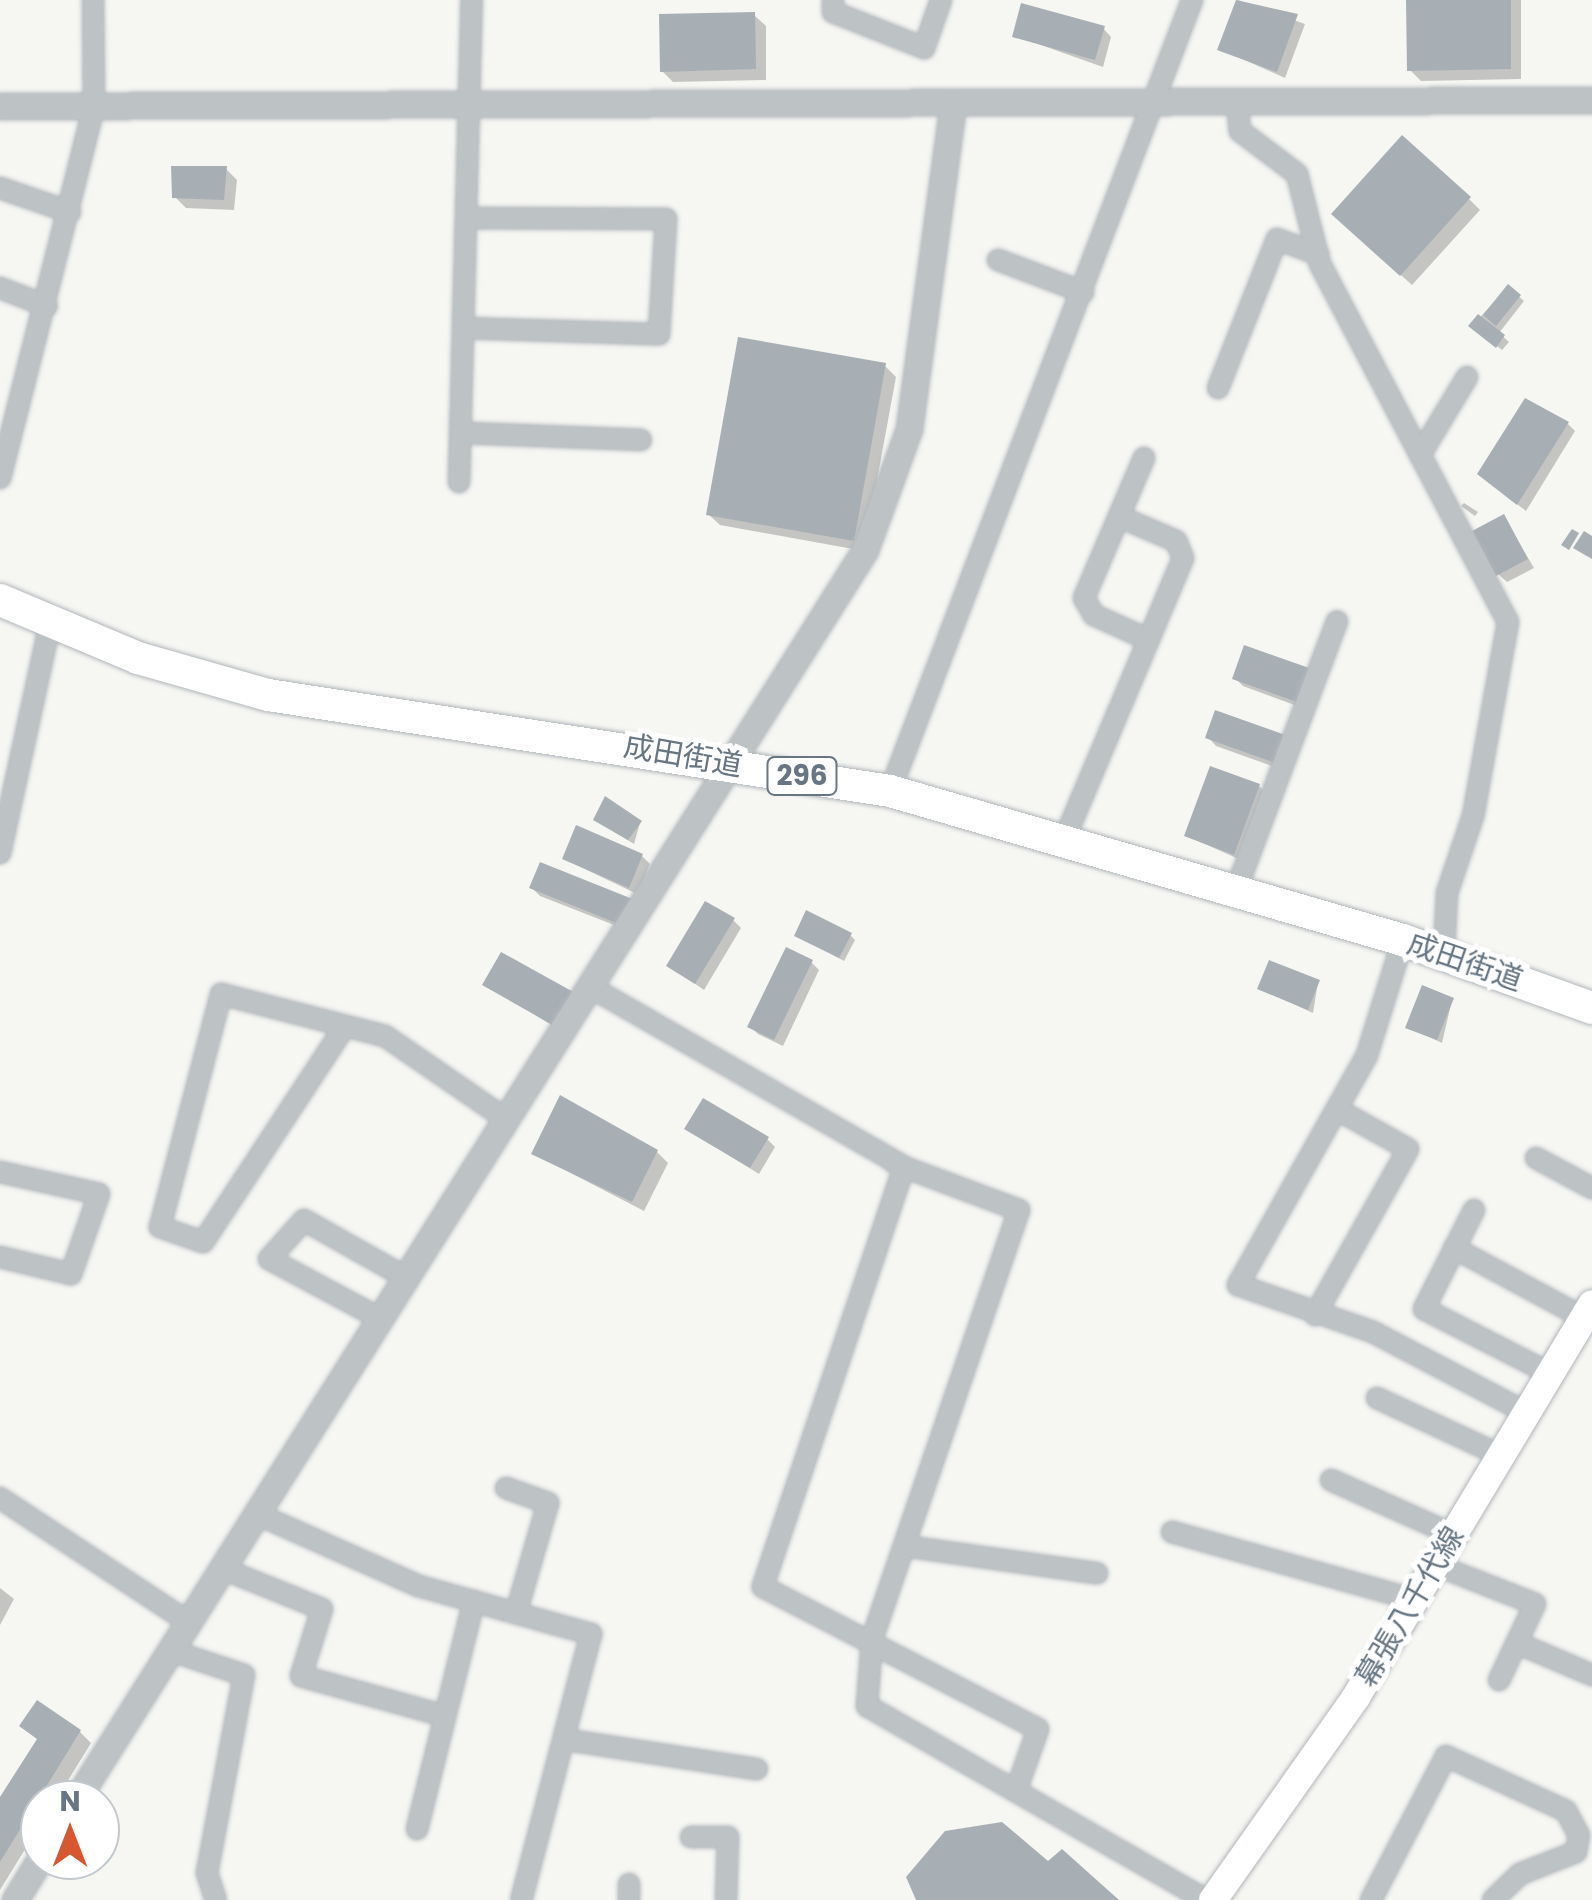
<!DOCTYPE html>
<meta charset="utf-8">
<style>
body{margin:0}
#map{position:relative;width:1592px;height:1900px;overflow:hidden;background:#f6f6f3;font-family:Poppins,"Noto Sans JP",sans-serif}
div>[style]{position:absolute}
.shadow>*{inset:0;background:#0003}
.building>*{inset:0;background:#a7afb4}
.roads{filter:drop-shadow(0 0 2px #b2b7bb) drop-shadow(0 0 2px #b2b7bb)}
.minor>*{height:20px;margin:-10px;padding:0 10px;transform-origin:10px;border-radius:10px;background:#bdc2c5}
.tertiary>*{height:25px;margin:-12.5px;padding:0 12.5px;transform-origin:12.5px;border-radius:12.5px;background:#bdc2c5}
.secondary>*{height:28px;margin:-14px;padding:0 14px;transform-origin:14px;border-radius:14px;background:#fff}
.trunk>*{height:32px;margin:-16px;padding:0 16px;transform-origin:16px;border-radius:16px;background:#fff}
span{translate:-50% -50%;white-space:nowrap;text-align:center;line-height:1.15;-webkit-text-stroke:10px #fff;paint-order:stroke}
.shield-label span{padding:2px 8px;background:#fff;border:2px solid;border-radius:8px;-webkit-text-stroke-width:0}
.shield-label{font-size:28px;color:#677682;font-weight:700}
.street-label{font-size:30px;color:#677682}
.north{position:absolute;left:20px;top:1780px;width:100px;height:100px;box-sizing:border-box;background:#fff;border:2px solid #c2c8cd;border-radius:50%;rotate:0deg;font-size:28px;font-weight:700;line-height:40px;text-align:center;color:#677682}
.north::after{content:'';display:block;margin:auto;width:35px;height:45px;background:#d75732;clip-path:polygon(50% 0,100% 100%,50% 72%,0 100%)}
</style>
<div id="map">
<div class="shadow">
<div style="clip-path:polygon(1238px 0,1305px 24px,1285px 78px,1220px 49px)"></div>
<div style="clip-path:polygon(1408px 0,1521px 0,1521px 79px,1421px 81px,1410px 70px)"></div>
<div style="clip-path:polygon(754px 15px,766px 26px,766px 80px,673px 82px,662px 71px)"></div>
<div style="clip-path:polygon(1103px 28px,1111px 37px,1103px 67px,1015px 36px)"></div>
<div style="clip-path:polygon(226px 169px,237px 180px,234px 210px,186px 208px,175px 197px)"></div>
<div style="clip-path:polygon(1469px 199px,1480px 210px,1412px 285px,1345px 225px)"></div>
<div style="clip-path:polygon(1508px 287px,1524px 301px,1499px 333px,1509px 342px,1502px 350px,1472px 326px)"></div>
<div style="clip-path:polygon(885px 366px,896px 377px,864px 551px,720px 525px,708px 514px)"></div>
<div style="clip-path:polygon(1568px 424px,1575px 431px,1526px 511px,1488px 482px)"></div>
<div style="clip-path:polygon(1464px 503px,1478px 512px,1475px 516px,1461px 506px)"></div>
<div style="clip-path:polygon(1504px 517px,1534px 568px,1507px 582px,1498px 574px)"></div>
<div style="clip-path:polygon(1246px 648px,1308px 710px,1243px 686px,1235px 678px)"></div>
<div style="clip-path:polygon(1217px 713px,1286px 771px,1216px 746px,1208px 737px)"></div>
<div style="clip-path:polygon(1259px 786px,1267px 794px,1243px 861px,1187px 836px)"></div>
<div style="clip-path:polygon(640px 823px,634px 844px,601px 824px)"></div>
<div style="clip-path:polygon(642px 856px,650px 864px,637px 894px,564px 859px)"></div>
<div style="clip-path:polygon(541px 866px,632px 932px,540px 896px,532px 888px)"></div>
<div style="clip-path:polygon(733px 920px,741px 928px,704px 990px,669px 966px)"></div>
<div style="clip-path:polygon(797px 935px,850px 935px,855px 940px,844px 961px)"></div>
<div style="clip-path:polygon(502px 955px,566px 1034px,486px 985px)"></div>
<div style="clip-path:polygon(811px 962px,819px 970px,783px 1046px,758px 1034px,750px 1026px)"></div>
<div style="clip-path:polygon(1318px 982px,1313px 1013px,1260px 989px)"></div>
<div style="clip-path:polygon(1452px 1000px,1442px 1043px,1408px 1027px)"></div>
<div style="clip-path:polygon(687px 1129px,767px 1139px,775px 1147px,759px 1174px)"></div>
<div style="clip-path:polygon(657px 1152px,668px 1163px,644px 1211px,534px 1154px)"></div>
<div style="clip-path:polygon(0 1588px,14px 1599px,0 1625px)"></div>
<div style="clip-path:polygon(22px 1726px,80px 1732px,91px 1743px,56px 1800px,40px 1800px,40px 1825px,0 1890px,0 1802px,39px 1740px)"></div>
</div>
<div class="building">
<div style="clip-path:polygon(1236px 0,1298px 14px,1277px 72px,1217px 50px)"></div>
<div style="clip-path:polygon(1406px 0,1511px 0,1511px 69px,1407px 71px)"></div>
<div style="clip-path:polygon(1021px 3px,1105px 26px,1095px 60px,1012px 37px)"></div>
<div style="clip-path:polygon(755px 12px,756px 69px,660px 72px,659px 14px)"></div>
<div style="clip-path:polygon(1402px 135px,1471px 197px,1400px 276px,1331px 214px)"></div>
<div style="clip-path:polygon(171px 166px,227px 166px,224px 200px,172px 198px)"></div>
<div style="clip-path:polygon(1508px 284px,1521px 295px,1496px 326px,1483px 315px)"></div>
<div style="clip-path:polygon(1478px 314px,1505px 335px,1496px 348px,1468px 326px)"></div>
<div style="clip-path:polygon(738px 337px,886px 363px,854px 541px,706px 515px)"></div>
<div style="clip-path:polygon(1525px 398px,1569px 422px,1517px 505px,1477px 474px)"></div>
<div style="clip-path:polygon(1504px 514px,1528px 559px,1496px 576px,1472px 531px)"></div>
<div style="clip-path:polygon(1572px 529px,1579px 533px,1569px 550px,1561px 545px)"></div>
<div style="clip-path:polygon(1584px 531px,1592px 536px,1592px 559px,1573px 548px)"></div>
<div style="clip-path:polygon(1244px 645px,1312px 669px,1300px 703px,1232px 679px)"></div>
<div style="clip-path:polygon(1215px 710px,1288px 736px,1278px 764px,1205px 738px)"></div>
<div style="clip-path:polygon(1210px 766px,1260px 784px,1234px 855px,1184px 836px)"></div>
<div style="clip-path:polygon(605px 796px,642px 821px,628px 840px,593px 820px)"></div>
<div style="clip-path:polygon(576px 825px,643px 854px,629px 888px,562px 859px)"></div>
<div style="clip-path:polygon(540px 862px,635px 900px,624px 926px,529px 888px)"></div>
<div style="clip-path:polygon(705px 901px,735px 918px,695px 984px,666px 966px)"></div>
<div style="clip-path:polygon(806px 910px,852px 933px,839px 958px,794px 936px)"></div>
<div style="clip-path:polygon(786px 947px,813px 960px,774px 1040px,747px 1027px)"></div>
<div style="clip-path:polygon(501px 952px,577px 994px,558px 1028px,482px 985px)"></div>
<div style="clip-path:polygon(1269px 960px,1320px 980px,1308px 1010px,1257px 989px)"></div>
<div style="clip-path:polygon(1422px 985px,1454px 998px,1437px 1040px,1405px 1028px)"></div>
<div style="clip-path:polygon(560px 1095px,658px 1150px,632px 1202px,531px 1154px)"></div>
<div style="clip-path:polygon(703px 1098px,769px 1137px,750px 1168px,684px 1129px)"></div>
<div style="clip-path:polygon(37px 1700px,81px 1730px,0 1862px,0 1797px,37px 1739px,19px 1726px)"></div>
<div style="clip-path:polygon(1002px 1822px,1048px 1861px,1062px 1849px,1119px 1900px,916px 1900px,906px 1877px,945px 1831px)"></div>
</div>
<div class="roads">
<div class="minor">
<div style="left:833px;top:0;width:12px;rotate:90deg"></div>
<div style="left:833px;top:12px;width:98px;rotate:21.6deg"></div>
<div style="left:924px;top:48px;width:51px;rotate:-70.5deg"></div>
<div style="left:1237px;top:99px;width:32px;rotate:85deg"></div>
<div style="left:1240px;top:131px;width:71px;rotate:37deg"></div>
<div style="left:1297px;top:174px;width:93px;rotate:75.7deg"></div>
<div style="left:1320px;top:264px;width:404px;rotate:62.3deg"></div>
<div style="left:1508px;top:622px;width:197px;rotate:100.2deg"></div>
<div style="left:1473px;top:816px;width:81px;rotate:108.7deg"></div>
<div style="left:1447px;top:893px;width:60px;rotate:92.9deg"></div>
<div style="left:0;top:188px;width:74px;rotate:18.9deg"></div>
<div style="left:998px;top:260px;width:91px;rotate:20.6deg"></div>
<div style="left:0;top:288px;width:50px;rotate:21deg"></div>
<div style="left:464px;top:328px;width:195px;rotate:1.8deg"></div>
<div style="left:659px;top:334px;width:115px;rotate:-86.5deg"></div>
<div style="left:666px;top:219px;width:199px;rotate:-179.7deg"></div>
<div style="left:1218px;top:388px;width:160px;rotate:-68.4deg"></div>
<div style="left:1277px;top:239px;width:44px;rotate:20.1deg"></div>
<div style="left:461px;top:433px;width:180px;rotate:2.2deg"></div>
<div style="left:1420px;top:455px;width:91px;rotate:-58.9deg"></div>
<div style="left:1144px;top:458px;width:152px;rotate:113.2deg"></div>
<div style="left:1084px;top:598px;width:20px;rotate:60deg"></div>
<div style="left:1094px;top:615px;width:60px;rotate:24.4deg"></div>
<div style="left:0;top:478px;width:383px;rotate:-75.8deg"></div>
<div style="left:94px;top:107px;width:107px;rotate:-90.5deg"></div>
<div style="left:459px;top:482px;width:482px;rotate:-88.5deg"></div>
<div style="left:890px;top:791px;width:847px;rotate:-69.1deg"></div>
<div style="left:1064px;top:840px;width:306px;rotate:-67.1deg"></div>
<div style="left:1183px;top:558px;width:18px;rotate:-112deg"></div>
<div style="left:1176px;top:541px;width:61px;rotate:-156.8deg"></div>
<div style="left:0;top:853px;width:234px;rotate:-77.7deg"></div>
<div style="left:1236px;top:890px;width:287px;rotate:-69.4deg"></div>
<div style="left:1403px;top:940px;width:121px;rotate:107.4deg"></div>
<div style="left:1367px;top:1055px;width:264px;rotate:119.3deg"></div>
<div style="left:1238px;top:1285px;width:143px;rotate:19.2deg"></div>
<div style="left:1373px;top:1332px;width:174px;rotate:27.7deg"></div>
<div style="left:592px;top:988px;width:360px;rotate:29.8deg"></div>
<div style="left:904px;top:1167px;width:123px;rotate:20.5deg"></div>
<div style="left:1019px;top:1210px;width:453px;rotate:108.9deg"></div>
<div style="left:872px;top:1639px;width:67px;rotate:94.3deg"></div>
<div style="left:867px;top:1706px;width:391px;rotate:29.8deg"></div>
<div style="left:345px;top:1026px;width:258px;rotate:123.3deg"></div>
<div style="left:203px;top:1242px;width:46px;rotate:-160.8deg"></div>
<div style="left:160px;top:1227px;width:241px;rotate:-75.3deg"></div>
<div style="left:221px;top:994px;width:169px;rotate:14.4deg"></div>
<div style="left:385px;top:1036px;width:148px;rotate:34.5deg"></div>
<div style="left:1536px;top:1158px;width:64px;rotate:28.2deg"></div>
<div style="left:892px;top:1161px;width:13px;rotate:27deg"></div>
<div style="left:904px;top:1167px;width:443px;rotate:108.6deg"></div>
<div style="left:763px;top:1587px;width:309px;rotate:27.3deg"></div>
<div style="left:1038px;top:1729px;width:66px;rotate:109.5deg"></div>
<div style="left:0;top:1172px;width:101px;rotate:12.5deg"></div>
<div style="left:99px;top:1194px;width:85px;rotate:109.3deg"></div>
<div style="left:71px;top:1274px;width:73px;rotate:-166.5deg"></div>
<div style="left:1474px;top:1210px;width:111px;rotate:116.8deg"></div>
<div style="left:1424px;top:1309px;width:143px;rotate:27.1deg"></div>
<div style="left:1454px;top:1248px;width:148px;rotate:28.3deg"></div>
<div style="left:1315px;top:1315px;width:190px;rotate:-60.7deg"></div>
<div style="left:1408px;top:1149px;width:80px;rotate:-150.9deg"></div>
<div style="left:381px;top:1319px;width:127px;rotate:-151.8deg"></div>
<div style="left:269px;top:1259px;width:52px;rotate:-48.1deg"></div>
<div style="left:304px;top:1220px;width:118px;rotate:29.4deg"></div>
<div style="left:1377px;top:1398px;width:138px;rotate:24.9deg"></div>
<div style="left:1331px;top:1480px;width:135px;rotate:24.1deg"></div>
<div style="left:506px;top:1488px;width:45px;rotate:19.7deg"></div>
<div style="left:548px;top:1503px;width:115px;rotate:106.2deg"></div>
<div style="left:0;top:1498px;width:222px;rotate:33.4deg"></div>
<div style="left:257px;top:1514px;width:177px;rotate:24deg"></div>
<div style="left:419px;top:1586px;width:179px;rotate:15.6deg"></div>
<div style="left:591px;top:1634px;width:275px;rotate:104.7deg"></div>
<div style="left:1172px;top:1532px;width:252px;rotate:15.6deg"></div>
<div style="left:904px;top:1546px;width:195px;rotate:8deg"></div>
<div style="left:1436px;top:1565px;width:106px;rotate:21.5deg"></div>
<div style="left:1535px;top:1604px;width:84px;rotate:115.3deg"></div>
<div style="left:221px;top:1568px;width:109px;rotate:22.1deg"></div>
<div style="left:322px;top:1609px;width:70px;rotate:107.4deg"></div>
<div style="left:301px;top:1676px;width:149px;rotate:15.5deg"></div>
<div style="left:1517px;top:1643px;width:82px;rotate:23.1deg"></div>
<div style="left:169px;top:1650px;width:79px;rotate:18.4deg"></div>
<div style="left:244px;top:1675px;width:201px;rotate:100.6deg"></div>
<div style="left:207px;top:1873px;width:28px;rotate:72deg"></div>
<div style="left:567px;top:1740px;width:192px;rotate:8.7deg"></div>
<div style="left:417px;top:1829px;width:235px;rotate:-76deg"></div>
<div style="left:691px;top:1837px;width:37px"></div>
<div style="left:728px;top:1837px;width:63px;rotate:91.8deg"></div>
<div style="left:629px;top:1884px;width:16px;rotate:90deg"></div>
<div style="left:1371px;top:1900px;width:162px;rotate:-62.5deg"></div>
<div style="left:1446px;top:1756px;width:132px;rotate:24.6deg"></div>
<div style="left:1566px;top:1811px;width:27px;rotate:62deg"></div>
<div style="left:1579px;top:1835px;width:17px;rotate:100deg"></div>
<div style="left:1576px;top:1852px;width:60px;rotate:158.6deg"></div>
<div style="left:1520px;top:1874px;width:37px;rotate:136deg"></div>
</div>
<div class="tertiary">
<div style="left:0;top:106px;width:1592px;rotate:-0.22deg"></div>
<div style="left:76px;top:1800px;width:1478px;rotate:-57.74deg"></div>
<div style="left:865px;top:550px;width:129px;rotate:-70deg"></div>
<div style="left:909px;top:429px;width:327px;rotate:-82.3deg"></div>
<div style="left:15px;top:1900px;width:48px;rotate:-58.6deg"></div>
</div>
<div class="secondary">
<div style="left:1213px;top:1900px;width:248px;rotate:-54.8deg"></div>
<div style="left:1356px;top:1697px;width:458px;rotate:-59deg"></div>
</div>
<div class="trunk">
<div style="left:0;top:600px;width:150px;rotate:22.8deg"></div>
<div style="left:138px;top:658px;width:135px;rotate:15.9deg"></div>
<div style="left:268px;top:695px;width:629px;rotate:8.77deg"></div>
<div style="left:890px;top:791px;width:534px;rotate:16.2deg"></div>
<div style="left:1403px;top:940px;width:201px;rotate:19.8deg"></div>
</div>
</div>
<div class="shield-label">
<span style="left:802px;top:776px">296</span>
</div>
<div class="street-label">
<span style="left:683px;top:756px;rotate:10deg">成田街道</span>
<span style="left:1465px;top:962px;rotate:19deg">成田街道</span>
<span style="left:1410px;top:1607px;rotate:-59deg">幕張八千代線</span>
</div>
<div class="north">N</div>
</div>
